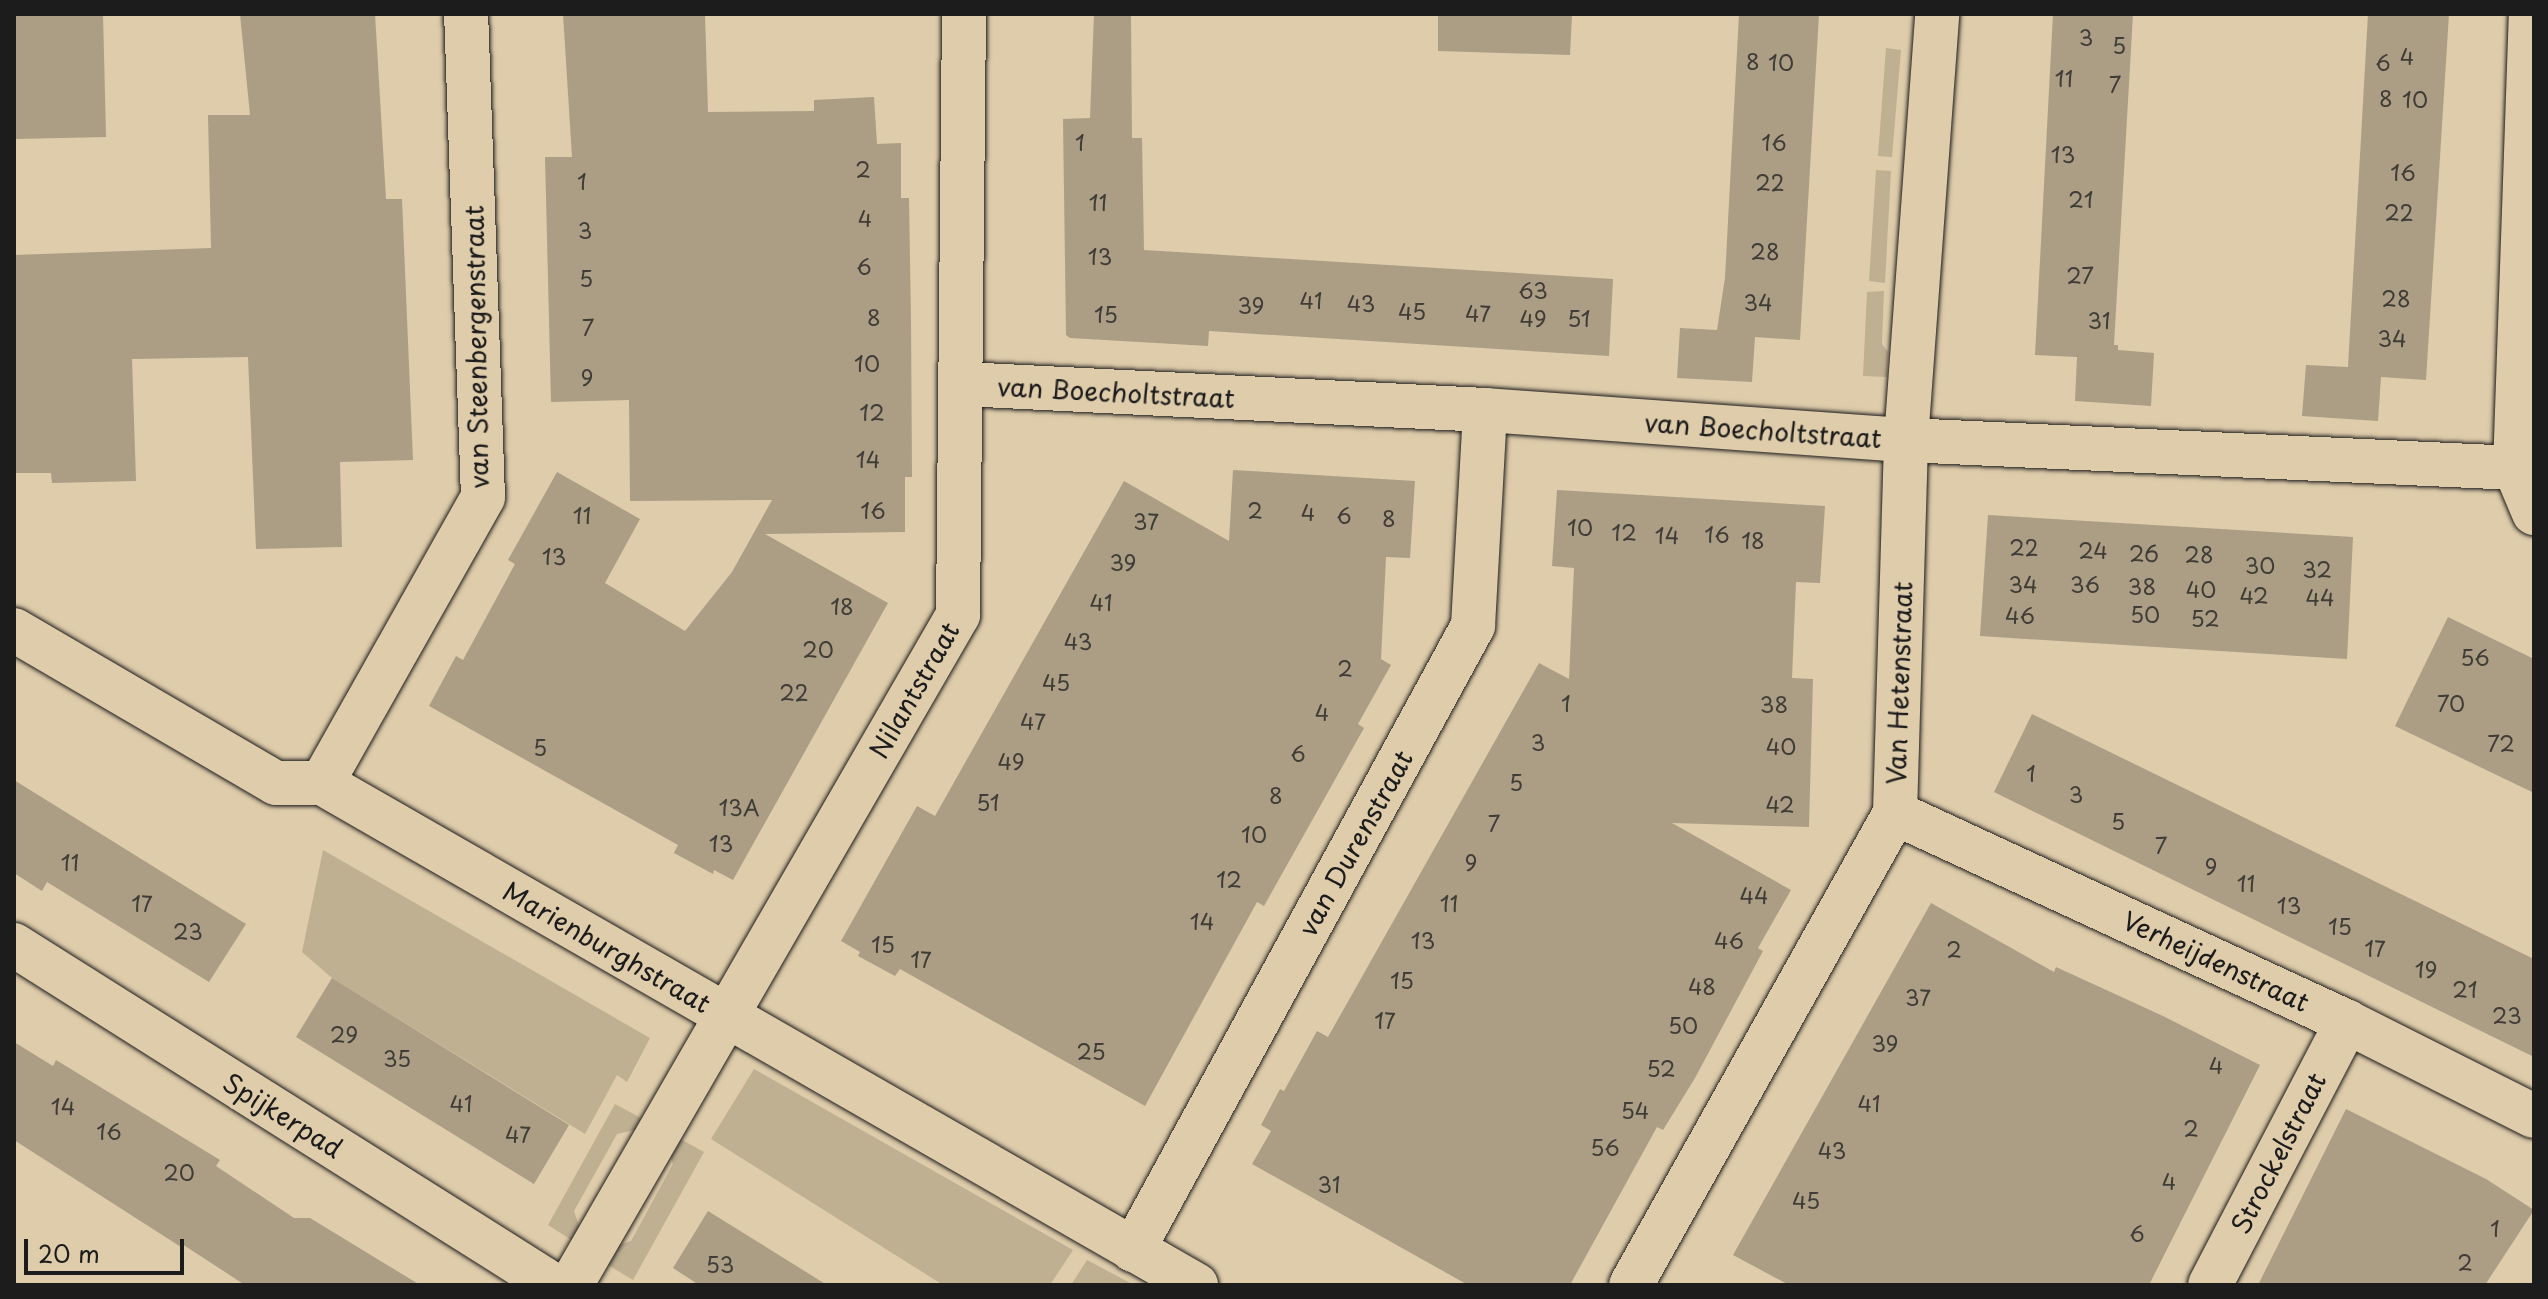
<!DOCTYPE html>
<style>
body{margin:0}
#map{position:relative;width:2548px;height:1299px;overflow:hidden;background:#deccaa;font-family:"Playpen Sans",sans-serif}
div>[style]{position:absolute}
.green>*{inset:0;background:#bfb092}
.building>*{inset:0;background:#ab9e85}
.roads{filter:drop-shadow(0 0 2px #1c1c1c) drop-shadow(0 0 2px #1c1c1c)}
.minor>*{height:44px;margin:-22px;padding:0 22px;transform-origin:22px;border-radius:22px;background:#deccaa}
span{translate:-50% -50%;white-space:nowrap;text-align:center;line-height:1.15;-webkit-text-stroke:8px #deccaa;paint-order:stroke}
.number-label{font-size:22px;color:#403c36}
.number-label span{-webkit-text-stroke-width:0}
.street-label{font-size:26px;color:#1c1c1c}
.frame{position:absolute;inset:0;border:16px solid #1c1c1c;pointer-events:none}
.scale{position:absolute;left:24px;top:1239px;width:160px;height:36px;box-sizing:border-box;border:4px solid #1c1c1c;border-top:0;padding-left:10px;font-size:24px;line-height:28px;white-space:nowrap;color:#1c1c1c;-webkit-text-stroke:6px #deccaa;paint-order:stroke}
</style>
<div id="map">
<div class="green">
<div style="clip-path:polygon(1886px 48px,1901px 50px,1892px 157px,1878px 156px)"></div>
<div style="clip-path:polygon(1876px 170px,1891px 171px,1885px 283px,1869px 281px)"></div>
<div style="clip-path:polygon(1884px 291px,1882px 344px,1888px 352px,1887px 377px,1863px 376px,1867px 292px)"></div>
<div style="clip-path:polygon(323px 850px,650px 1038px,627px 1082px,617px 1075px,585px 1134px,332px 978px,302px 952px)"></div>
<div style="clip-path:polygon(754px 1069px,1073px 1250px,1050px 1285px,943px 1285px,711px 1139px)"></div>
<div style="clip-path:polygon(615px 1104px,641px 1118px,635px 1130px,617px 1134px,574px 1211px,580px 1229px,573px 1241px,548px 1225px)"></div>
<div style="clip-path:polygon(673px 1135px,704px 1152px,633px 1280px,603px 1262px,612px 1247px,631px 1241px,673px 1164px,667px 1146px)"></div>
<div style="clip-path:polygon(1087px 1260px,1134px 1285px,1071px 1285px)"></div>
</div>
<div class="building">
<div style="clip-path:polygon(14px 14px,103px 14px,106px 137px,14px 139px)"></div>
<div style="clip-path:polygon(240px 14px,375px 14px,386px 199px,402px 199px,413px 460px,340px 462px,342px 547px,256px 549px,248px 357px,132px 359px,136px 481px,52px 483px,51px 473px,14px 473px,14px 255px,211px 248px,208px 115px,250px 115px)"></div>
<div style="clip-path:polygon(563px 14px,705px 14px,708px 112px,814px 111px,814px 100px,874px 97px,877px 144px,901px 143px,901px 198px,909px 198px,911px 320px,912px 477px,905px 477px,905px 532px,765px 534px,888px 603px,733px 880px,714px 870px,713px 874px,674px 853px,678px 845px,429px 706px,456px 656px,463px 660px,515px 564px,508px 560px,557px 472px,640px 519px,605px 583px,685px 631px,732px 572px,772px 500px,630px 501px,629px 400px,551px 402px,545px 157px,572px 157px)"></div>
<div style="clip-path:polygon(1094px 14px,1131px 14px,1132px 138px,1142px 138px,1144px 250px,1613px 279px,1609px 356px,1209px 331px,1208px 346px,1070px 338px,1066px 335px,1063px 119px,1090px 118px)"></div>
<div style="clip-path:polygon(1438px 14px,1572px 14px,1570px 55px,1438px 51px)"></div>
<div style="clip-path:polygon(1739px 14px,1819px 14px,1800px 340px,1755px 337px,1752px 382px,1677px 378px,1680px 328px,1717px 330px,1725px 278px)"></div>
<div style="clip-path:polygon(2053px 14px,2133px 14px,2114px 345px,2118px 345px,2118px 350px,2154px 353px,2151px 406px,2075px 401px,2077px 357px,2035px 355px)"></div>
<div style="clip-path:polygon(2368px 14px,2449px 14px,2426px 380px,2381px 377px,2378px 421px,2302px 416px,2306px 365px,2348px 367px)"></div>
<div style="clip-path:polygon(1233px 470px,1415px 481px,1410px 558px,1386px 557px,1381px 659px,1391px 665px,1358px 724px,1364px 728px,1264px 906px,1257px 902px,1145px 1106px,900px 969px,895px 976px,858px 956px,860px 952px,841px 941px,917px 806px,935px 816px,1124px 481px,1229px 541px)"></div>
<div style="clip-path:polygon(1557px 490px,1825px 506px,1820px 583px,1796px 582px,1792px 678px,1813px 679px,1809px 827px,1672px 823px,1791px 890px,1758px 948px,1763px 951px,1695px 1078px,1663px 1130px,1657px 1127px,1570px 1285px,1468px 1285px,1252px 1164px,1271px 1131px,1261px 1125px,1280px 1089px,1284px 1091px,1317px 1031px,1328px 1037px,1539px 663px,1569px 679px,1574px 568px,1552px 566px)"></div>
<div style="clip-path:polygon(1988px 515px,2353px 537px,2347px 659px,1980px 636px)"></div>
<div style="clip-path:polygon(2448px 617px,2534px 659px,2534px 793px,2395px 726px)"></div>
<div style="clip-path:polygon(2032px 714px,2534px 959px,2534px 1057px,1994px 792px)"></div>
<div style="clip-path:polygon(14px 780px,246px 924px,209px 982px,47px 882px,42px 891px,14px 873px)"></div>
<div style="clip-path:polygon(1931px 903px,2054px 972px,2056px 967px,2163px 1016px,2260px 1065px,2149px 1285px,1789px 1285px,1733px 1255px)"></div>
<div style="clip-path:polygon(332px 978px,569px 1125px,534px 1184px,296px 1037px)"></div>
<div style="clip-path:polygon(14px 1042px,53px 1066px,56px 1060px,220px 1160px,216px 1166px,294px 1218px,310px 1218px,420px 1285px,245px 1285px,182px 1244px,181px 1247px,14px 1140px)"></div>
<div style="clip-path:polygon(2346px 1109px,2486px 1179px,2534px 1210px,2485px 1285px,2258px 1285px)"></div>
<div style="clip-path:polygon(708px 1211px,827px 1285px,699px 1285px,673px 1268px)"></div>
</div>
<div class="roads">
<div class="minor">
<div style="left:963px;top:384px;width:523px;rotate:2.85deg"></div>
<div style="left:1485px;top:410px;width:422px;rotate:4.1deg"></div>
<div style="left:1906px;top:440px;width:610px;rotate:2.63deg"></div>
<div style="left:2515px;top:468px;width:49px;rotate:67.1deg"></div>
<div style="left:2515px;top:468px;width:454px;rotate:-88deg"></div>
<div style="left:14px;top:630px;width:303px;rotate:30.3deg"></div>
<div style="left:276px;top:783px;width:46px"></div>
<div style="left:322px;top:783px;width:1008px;rotate:29.87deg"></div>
<div style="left:322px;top:783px;width:328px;rotate:-60.6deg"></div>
<div style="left:483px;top:497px;width:483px;rotate:-92deg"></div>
<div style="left:1895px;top:813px;width:498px;rotate:24.8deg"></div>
<div style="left:2347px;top:1022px;width:209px;rotate:26.7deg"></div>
<div style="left:14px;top:945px;width:637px;rotate:32.24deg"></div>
<div style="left:1133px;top:1250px;width:711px;rotate:-61.42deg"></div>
<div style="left:1473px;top:626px;width:216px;rotate:-86.8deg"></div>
<div style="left:571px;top:1285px;width:774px;rotate:-59.99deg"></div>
<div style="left:958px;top:615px;width:601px;rotate:-89.43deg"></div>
<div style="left:1631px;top:1285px;width:541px;rotate:-60.78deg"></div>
<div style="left:1895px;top:813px;width:373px;rotate:-88.3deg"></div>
<div style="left:1906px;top:440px;width:427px;rotate:-85.8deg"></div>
<div style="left:2210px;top:1285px;width:297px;rotate:-62.5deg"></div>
</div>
</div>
<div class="number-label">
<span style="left:2086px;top:37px">3</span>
<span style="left:2119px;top:45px">5</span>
<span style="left:2407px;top:56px">4</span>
<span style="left:1753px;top:61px">8</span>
<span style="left:1781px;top:62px">10</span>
<span style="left:2383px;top:62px">6</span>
<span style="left:2064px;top:78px">11</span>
<span style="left:2115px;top:84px">7</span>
<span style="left:2386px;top:98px">8</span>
<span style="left:2415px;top:99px">10</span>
<span style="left:1080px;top:142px">1</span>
<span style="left:1774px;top:142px">16</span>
<span style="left:2063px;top:154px">13</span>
<span style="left:863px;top:169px">2</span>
<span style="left:2403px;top:172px">16</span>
<span style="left:582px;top:181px">1</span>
<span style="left:1770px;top:182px">22</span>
<span style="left:2081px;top:199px">21</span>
<span style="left:1098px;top:202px">11</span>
<span style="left:2399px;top:212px">22</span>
<span style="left:865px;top:218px">4</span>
<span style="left:585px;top:230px">3</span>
<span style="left:1765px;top:251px">28</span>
<span style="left:1100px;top:256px">13</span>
<span style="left:864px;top:266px">6</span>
<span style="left:2080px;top:275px">27</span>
<span style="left:586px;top:278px">5</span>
<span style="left:1533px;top:290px">63</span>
<span style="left:2396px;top:298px">28</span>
<span style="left:1311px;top:300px">41</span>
<span style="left:1758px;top:302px">34</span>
<span style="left:1361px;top:303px">43</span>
<span style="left:1251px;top:305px">39</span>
<span style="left:1412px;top:311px">45</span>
<span style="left:1478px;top:313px">47</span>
<span style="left:1106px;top:314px">15</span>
<span style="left:874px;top:317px">8</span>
<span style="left:1533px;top:318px">49</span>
<span style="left:1579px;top:318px">51</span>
<span style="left:2099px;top:320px">31</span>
<span style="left:588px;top:327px">7</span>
<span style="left:2392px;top:338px">34</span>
<span style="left:867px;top:363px">10</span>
<span style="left:587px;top:377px">9</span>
<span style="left:872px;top:412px">12</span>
<span style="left:868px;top:459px">14</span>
<span style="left:873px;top:510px">16</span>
<span style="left:1255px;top:510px">2</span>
<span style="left:1308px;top:512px">4</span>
<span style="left:582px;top:515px">11</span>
<span style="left:1344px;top:515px">6</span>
<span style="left:1389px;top:518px">8</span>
<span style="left:1146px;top:521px">37</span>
<span style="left:1580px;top:527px">10</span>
<span style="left:1624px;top:532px">12</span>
<span style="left:1717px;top:534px">16</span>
<span style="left:1667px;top:535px">14</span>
<span style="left:1753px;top:540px">18</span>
<span style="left:2024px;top:547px">22</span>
<span style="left:2093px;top:550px">24</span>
<span style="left:2144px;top:553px">26</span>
<span style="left:2199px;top:554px">28</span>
<span style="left:554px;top:556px">13</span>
<span style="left:1123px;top:562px">39</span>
<span style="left:2260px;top:565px">30</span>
<span style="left:2317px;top:569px">32</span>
<span style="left:2023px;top:584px">34</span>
<span style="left:2085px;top:584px">36</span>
<span style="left:2142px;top:586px">38</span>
<span style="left:2201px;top:589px">40</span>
<span style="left:2254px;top:595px">42</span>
<span style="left:2320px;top:597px">44</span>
<span style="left:1101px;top:602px">41</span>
<span style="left:842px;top:606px">18</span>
<span style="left:2145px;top:614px">50</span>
<span style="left:2020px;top:615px">46</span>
<span style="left:2205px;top:618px">52</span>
<span style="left:1078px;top:641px">43</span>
<span style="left:818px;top:649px">20</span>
<span style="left:2475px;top:657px">56</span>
<span style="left:1345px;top:668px">2</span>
<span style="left:1056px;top:682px">45</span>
<span style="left:794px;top:692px">22</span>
<span style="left:1566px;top:703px">1</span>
<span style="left:2451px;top:703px">70</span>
<span style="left:1774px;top:704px">38</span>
<span style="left:1322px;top:712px">4</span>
<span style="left:1033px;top:721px">47</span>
<span style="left:1538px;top:742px">3</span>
<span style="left:2501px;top:743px">72</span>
<span style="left:1781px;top:746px">40</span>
<span style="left:540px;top:747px">5</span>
<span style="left:1298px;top:753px">6</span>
<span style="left:1011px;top:761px">49</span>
<span style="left:2031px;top:773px">1</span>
<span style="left:1516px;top:782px">5</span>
<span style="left:2076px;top:794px">3</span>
<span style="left:1276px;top:795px">8</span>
<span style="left:988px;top:802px">51</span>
<span style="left:1780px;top:804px">42</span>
<span style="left:739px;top:807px">13A</span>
<span style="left:2118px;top:821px">5</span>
<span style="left:1494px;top:823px">7</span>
<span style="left:1254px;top:834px">10</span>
<span style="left:721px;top:843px">13</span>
<span style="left:2161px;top:845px">7</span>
<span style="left:70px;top:862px">11</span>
<span style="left:1471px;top:862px">9</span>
<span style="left:2211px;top:866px">9</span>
<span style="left:1229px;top:879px">12</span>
<span style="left:2246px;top:883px">11</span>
<span style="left:1754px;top:895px">44</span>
<span style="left:142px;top:903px">17</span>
<span style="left:1449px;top:903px">11</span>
<span style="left:2289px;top:905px">13</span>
<span style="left:1202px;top:921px">14</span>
<span style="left:2340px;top:926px">15</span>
<span style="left:188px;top:931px">23</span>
<span style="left:1423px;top:940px">13</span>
<span style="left:1729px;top:940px">46</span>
<span style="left:883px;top:944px">15</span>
<span style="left:2375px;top:948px">17</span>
<span style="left:1954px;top:949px">2</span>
<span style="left:921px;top:959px">17</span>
<span style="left:2426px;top:969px">19</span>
<span style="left:1402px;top:980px">15</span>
<span style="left:1702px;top:986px">48</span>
<span style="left:2465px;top:989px">21</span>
<span style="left:1918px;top:997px">37</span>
<span style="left:2507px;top:1015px">23</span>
<span style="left:1385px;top:1020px">17</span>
<span style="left:1683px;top:1025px">50</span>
<span style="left:344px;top:1034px">29</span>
<span style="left:1885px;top:1043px">39</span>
<span style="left:1091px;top:1051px">25</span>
<span style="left:397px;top:1058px">35</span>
<span style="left:2216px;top:1065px">4</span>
<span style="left:1661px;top:1068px">52</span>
<span style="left:461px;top:1103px">41</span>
<span style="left:1869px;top:1103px">41</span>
<span style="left:63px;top:1106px">14</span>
<span style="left:1635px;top:1110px">54</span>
<span style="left:2191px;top:1128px">2</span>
<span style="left:109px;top:1131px">16</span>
<span style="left:518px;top:1134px">47</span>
<span style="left:1605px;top:1147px">56</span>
<span style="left:1832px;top:1150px">43</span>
<span style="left:179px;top:1172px">20</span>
<span style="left:2169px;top:1181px">4</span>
<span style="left:1329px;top:1184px">31</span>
<span style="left:1806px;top:1200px">45</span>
<span style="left:2495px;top:1228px">1</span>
<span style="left:2137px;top:1233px">6</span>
<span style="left:2465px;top:1262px">2</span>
<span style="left:720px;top:1264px">53</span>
</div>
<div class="street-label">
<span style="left:476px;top:347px;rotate:-91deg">van Steenbergenstraat</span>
<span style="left:1116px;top:392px;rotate:3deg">van Boecholtstraat</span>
<span style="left:1763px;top:430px;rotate:4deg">van Boecholtstraat</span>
<span style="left:1899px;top:683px;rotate:-88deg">Van Hetenstraat</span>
<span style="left:914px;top:690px;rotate:-60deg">Nilantstraat</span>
<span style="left:1355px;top:843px;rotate:-61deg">van Durenstraat</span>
<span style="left:607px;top:947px;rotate:30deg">Marienburghstraat</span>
<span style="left:2216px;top:961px;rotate:25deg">Verheijdenstraat</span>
<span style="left:283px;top:1115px;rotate:32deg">Spijkerpad</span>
<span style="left:2278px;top:1153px;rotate:-63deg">Strockelstraat</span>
</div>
<div class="frame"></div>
<div class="scale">20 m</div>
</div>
